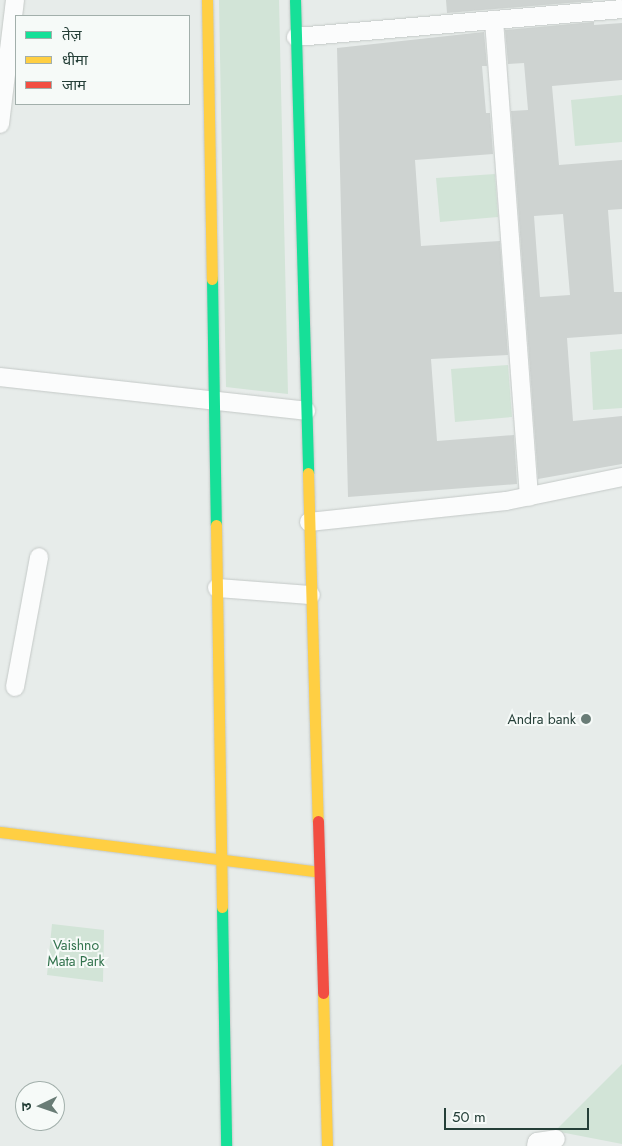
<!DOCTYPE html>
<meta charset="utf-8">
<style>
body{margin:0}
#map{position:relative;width:622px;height:1146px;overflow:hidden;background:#e7ecea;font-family:Jost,"Noto Sans Devanagari",sans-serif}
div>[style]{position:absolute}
.green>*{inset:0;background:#d2e4d7}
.building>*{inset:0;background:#ced3d1}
.roads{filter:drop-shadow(0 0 1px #c4c9c7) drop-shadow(0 0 1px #c4c9c7)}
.street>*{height:18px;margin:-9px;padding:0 9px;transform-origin:9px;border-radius:9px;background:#fbfcfc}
.fast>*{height:11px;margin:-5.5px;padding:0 5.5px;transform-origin:5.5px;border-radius:5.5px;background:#16e098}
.slow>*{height:11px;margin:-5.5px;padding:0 5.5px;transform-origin:5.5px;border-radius:5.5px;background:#ffcf43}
.jam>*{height:11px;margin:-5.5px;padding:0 5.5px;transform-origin:5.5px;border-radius:5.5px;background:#f24e42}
.dots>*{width:14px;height:14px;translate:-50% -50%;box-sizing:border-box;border:2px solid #f6faf8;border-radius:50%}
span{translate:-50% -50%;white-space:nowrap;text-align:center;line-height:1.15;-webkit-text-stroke:4px #f6faf8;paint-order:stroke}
.poi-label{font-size:14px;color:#253f38}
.right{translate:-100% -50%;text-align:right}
.park-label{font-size:14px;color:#32734d}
.legend{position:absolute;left:15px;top:15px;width:175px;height:90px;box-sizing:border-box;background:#f6faf8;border:1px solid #a2afab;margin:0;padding:6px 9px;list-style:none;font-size:15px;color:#253f38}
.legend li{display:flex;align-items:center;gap:10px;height:25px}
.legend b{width:25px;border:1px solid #a2afab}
.north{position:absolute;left:15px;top:1081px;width:50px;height:50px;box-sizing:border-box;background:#f6faf8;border:1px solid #a2afab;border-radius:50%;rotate:267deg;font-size:14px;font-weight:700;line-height:20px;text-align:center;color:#253f38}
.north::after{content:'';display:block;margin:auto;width:18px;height:22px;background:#697c76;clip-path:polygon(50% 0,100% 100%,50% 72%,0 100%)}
.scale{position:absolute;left:444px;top:1108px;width:145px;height:22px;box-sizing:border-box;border:2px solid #253f38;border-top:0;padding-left:6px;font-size:15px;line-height:18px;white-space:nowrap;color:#253f38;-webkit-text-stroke:4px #f6faf8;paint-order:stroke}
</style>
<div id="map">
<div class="green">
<div style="clip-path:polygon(219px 0,279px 0,288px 394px,226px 387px)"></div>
<div style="clip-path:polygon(622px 95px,622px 142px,575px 146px,571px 100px)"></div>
<div style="clip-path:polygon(495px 174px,498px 217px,440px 222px,436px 178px)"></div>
<div style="clip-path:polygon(622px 349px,622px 408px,593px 410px,590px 352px)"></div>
<div style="clip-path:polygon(508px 365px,512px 417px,455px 422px,451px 369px)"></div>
<div style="clip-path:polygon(52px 924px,104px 930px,103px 982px,47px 975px)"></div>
<div style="clip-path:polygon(622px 1064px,622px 1144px,555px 1131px)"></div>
</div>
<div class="building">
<div style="clip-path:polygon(446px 0,592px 0,592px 1px,447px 13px)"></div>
<div style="clip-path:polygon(evenodd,594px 22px,594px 25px,622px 23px,622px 80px,552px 86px,559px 165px,622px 160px,622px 209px,608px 210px,614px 292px,622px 292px,622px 334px,567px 338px,573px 421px,622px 416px,622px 464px,538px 479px,511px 111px,528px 110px,524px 63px,508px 64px,505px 30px,594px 22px,563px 214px,570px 295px,540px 297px,534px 216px,563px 214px)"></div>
<div style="clip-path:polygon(484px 32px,487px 66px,482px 66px,486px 113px,490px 113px,493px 154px,415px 160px,421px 246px,500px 241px,508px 355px,431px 359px,437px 441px,514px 435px,517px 484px,348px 497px,337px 48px)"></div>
</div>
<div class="roads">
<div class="street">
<div style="left:494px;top:20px;width:478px;rotate:85.8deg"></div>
<div style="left:296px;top:37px;width:327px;rotate:-4.9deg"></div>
<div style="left:0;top:124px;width:125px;rotate:-83.1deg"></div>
<div style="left:0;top:377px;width:308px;rotate:6.3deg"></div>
<div style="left:309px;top:522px;width:198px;rotate:-6.1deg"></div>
<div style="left:506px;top:501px;width:118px;rotate:-11.7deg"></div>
<div style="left:217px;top:588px;width:94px;rotate:4.3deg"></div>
<div style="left:15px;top:687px;width:132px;rotate:-79.5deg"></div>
<div style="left:536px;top:1146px;width:4px;rotate:-76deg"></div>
<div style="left:537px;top:1142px;width:19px;rotate:-9deg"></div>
</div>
<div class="fast">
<div style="left:295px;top:0;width:473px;rotate:88.4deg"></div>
<div style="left:212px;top:279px;width:246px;rotate:89.1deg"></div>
<div style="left:222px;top:907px;width:239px;rotate:89deg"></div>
</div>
<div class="slow">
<div style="left:207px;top:0;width:279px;rotate:89deg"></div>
<div style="left:308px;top:473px;width:348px;rotate:88.4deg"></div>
<div style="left:216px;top:525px;width:382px;rotate:89.1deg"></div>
<div style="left:0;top:832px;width:321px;rotate:7.1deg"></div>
<div style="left:323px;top:993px;width:153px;rotate:88.5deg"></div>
</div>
<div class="jam">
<div style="left:318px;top:821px;width:172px;rotate:88.3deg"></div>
</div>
</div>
<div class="dots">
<div style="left:586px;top:719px;background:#697c76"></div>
</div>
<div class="poi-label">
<span class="right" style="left:576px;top:719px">Andra bank</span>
</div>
<div class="park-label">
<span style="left:76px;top:953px">Vaishno<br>Mata Park</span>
</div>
<ul class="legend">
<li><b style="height:6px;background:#16e098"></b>तेज़</li>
<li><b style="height:6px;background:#ffcf43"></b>धीमा</li>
<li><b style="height:6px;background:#f24e42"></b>जाम</li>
</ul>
<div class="north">उ</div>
<div class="scale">50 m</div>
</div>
